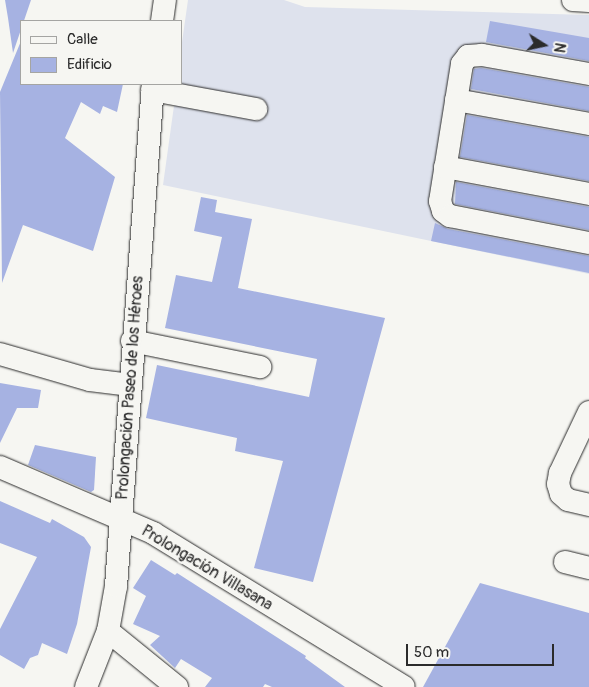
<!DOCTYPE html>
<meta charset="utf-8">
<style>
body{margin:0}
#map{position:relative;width:589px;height:687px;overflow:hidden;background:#f6f6f2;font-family:Pangolin,sans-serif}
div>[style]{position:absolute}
.built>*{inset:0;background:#dee2ed}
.building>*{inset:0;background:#a6b2e2}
.roads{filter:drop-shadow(0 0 1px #2b2b2b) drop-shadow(0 0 1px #2b2b2b)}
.minor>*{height:22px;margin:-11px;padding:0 11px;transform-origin:11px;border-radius:11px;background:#f6f6f2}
span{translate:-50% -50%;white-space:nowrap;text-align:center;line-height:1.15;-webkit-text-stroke:5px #f6f6f2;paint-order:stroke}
.street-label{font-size:16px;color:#2b2b2b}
.legend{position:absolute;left:20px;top:20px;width:162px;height:65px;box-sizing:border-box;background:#f6f6f2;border:1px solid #a5a5a2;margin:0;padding:6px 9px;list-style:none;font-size:15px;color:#2b2b2b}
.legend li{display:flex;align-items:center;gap:10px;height:25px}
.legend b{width:25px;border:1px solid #a5a5a2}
.north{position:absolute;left:519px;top:20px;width:50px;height:50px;-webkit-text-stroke:4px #f6f6f2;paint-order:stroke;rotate:100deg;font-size:14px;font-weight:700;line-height:20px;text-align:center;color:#2b2b2b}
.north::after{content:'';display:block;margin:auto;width:18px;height:22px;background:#2b2b2b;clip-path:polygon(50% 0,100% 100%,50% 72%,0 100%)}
.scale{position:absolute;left:406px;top:644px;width:148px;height:22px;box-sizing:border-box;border:2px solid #2b2b2b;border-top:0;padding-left:6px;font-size:15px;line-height:18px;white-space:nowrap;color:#2b2b2b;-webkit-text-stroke:4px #f6f6f2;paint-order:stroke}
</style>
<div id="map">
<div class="built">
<div style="clip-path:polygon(188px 0,284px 0,305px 7px,589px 15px,589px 274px,163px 185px,177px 84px,181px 84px,181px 49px)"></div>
</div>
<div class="building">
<div style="clip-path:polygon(5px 0,31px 0,13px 53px,8px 18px)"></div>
<div style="clip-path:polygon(490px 21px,589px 38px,589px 61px,486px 42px)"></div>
<div style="clip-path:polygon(21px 41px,21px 84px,123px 84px,117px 112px,103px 106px,100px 114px,81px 102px,65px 138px,115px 177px,93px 251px,23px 225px,2px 283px,0 92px)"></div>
<div style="clip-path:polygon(481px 68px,589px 87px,589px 111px,471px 89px,474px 69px)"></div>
<div style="clip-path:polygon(467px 115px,589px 137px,589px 181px,460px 157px)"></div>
<div style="clip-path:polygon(456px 182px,589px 207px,589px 230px,455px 204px)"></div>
<div style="clip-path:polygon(201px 197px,217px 200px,215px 212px,252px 219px,238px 288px,385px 318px,313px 582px,254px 568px,283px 461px,235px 451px,237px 438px,146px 418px,157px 365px,309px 397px,317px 359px,165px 328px,176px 275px,212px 282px,222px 237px,194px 231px)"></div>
<div style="clip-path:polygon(435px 223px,448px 229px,589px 256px,589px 273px,431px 241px)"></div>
<div style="clip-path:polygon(0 383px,41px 390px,38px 408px,17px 408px,0 443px)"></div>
<div style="clip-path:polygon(35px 445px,96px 457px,94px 490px,91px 492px,28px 465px)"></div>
<div style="clip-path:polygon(0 501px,50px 523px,52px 519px,84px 537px,91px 547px,77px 624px,67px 654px,42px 643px,38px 655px,30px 658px,24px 669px,0 655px,0 629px,37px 557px,0 543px)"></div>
<div style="clip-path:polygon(151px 560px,175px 575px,177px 573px,306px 656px,305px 658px,345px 687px,272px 687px,265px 684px,263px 687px,205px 687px,212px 678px,181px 659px,175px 668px,150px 645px,160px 636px,133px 624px,146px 596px,133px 588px)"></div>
<div style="clip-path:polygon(480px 583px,589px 613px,589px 687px,423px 687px)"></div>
</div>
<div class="roads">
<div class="minor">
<div style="left:573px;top:0;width:16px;rotate:4deg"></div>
<div style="left:162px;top:21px;width:21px;rotate:-82deg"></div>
<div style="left:589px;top:74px;width:109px;rotate:-169.9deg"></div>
<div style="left:482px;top:55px;width:14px;rotate:176deg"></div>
<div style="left:468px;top:56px;width:10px;rotate:127deg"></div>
<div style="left:462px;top:64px;width:139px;rotate:99.1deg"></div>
<div style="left:440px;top:201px;width:10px;rotate:73deg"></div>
<div style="left:443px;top:211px;width:9px;rotate:36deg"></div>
<div style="left:450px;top:216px;width:142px;rotate:11deg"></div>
<div style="left:152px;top:90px;width:106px;rotate:10.4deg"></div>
<div style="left:456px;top:100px;width:135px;rotate:10.2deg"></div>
<div style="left:445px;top:167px;width:147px;rotate:10.6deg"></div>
<div style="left:132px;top:341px;width:131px;rotate:11.5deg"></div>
<div style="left:0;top:354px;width:94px;rotate:16.1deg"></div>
<div style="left:90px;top:380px;width:39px;rotate:7deg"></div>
<div style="left:589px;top:412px;width:68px;rotate:115.4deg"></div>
<div style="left:560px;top:473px;width:11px;rotate:100deg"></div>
<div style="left:558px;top:484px;width:10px;rotate:73deg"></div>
<div style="left:561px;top:494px;width:9px;rotate:41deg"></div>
<div style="left:568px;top:500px;width:22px;rotate:13deg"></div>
<div style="left:0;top:467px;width:167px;rotate:23.3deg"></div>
<div style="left:153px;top:533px;width:294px;rotate:31.5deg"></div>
<div style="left:565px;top:562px;width:25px;rotate:14deg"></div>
<div style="left:108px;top:631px;width:89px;rotate:39.1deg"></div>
<div style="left:86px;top:687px;width:60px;rotate:-68.6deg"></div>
<div style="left:108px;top:631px;width:46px;rotate:-79.9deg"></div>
<div style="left:116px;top:586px;width:503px;rotate:-85.78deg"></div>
</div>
</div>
<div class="street-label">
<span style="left:130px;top:388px;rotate:-86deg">Prolongación Paseo de los Héroes</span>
<span style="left:207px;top:568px;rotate:31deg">Prolongación Villasana</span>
</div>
<ul class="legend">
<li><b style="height:6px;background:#f6f6f2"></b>Calle</li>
<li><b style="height:14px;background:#a6b2e2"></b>Edificio</li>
</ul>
<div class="north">N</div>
<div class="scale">50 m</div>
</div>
